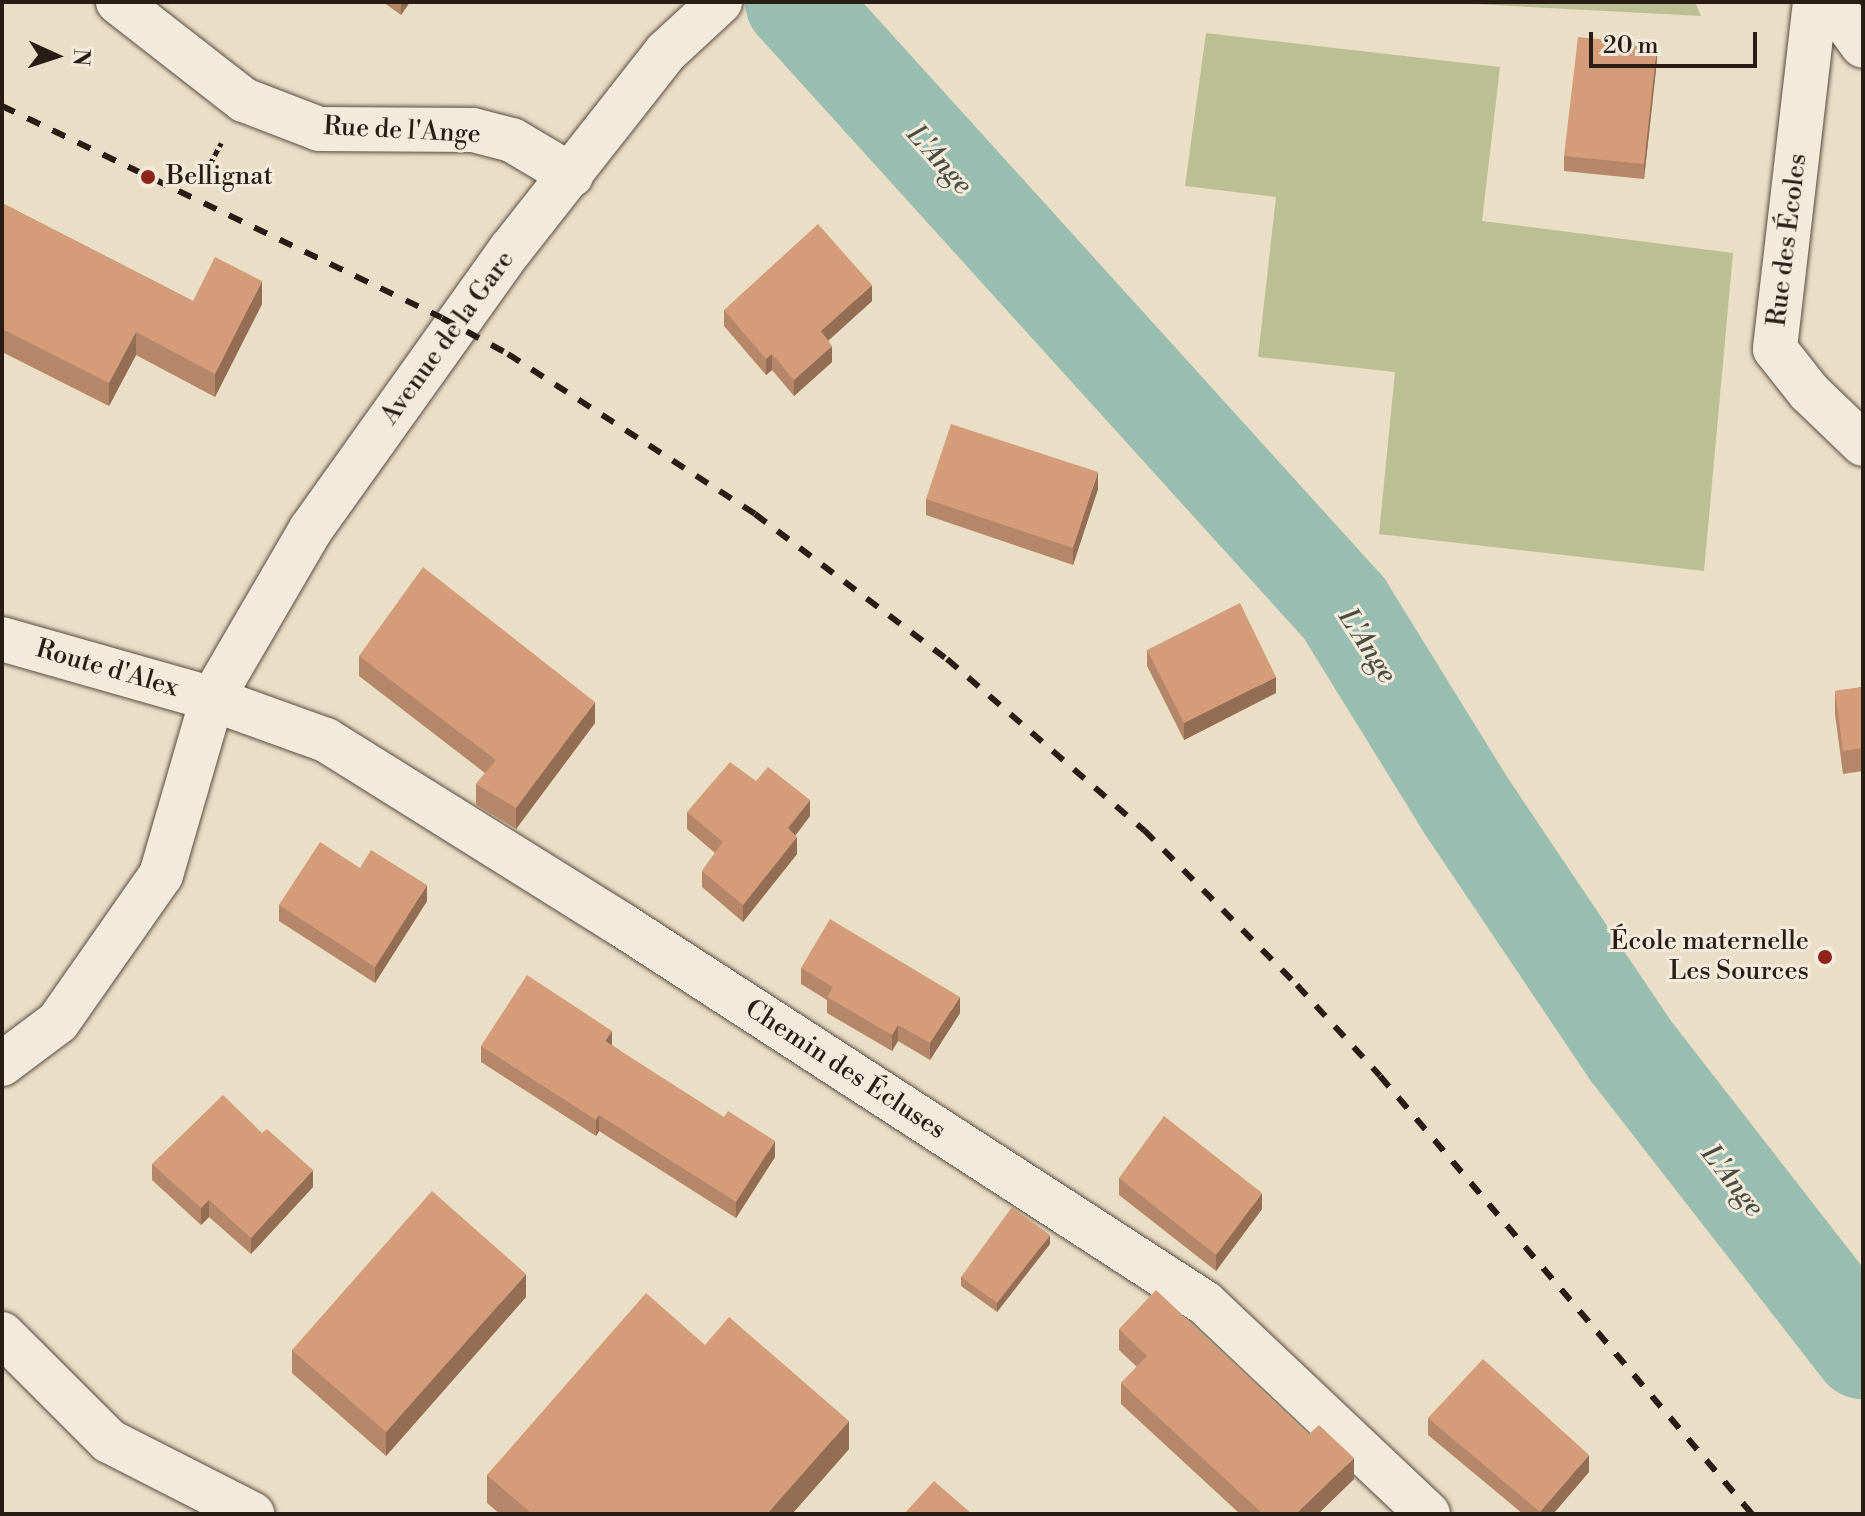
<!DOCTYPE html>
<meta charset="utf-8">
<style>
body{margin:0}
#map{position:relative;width:1865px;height:1516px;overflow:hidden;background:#ebdec6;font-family:"Libre Bodoni",serif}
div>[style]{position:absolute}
.green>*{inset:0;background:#bac093}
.river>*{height:100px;margin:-50px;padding:0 50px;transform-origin:50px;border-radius:50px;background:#99bdb0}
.path>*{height:5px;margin-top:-2.5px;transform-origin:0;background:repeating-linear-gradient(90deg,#271d14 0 6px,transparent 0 10px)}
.roads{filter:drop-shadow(0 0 2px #584d40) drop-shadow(0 0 2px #584d40)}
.street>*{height:44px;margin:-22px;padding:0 22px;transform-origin:22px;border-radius:22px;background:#f2eada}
.secondary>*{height:44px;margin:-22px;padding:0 22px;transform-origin:22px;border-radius:22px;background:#f2eada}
.rail>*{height:6px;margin-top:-3px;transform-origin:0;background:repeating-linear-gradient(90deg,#271d14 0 14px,transparent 0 28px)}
.wall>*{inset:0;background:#b68668}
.shaded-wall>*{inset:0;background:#946d55}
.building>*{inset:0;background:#d49c79}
.dots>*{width:22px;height:22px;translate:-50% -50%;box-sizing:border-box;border:4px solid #f2eada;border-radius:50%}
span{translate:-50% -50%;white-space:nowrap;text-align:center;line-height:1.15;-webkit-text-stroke:6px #f2eada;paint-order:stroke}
.street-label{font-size:26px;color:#271d14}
.poi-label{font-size:26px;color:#271d14}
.left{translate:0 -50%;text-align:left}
.right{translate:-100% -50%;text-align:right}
.water-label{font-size:28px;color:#494d43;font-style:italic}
.frame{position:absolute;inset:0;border:4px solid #271d14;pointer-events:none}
.north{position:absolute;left:16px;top:16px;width:80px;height:80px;-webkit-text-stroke:6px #f2eada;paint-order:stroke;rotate:93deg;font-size:22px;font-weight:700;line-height:32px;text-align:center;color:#271d14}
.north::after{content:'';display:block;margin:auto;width:28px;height:36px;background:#271d14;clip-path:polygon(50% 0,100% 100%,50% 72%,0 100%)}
.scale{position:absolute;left:1589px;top:32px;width:168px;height:36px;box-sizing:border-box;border:4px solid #271d14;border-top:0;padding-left:10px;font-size:24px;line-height:28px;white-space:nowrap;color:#271d14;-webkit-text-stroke:6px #f2eada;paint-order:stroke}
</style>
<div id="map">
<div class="green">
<div style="clip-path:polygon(1435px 2px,1695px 2px,1701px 16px)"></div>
<div style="clip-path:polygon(1206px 33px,1500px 67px,1482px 221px,1733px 253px,1704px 571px,1379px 534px,1395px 372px,1258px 357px,1276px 197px,1185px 186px)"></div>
</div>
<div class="river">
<div style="left:795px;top:2px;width:818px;rotate:47.83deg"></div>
<div style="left:1344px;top:608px;width:234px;rotate:58.3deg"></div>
<div style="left:1467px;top:807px;width:294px;rotate:56.1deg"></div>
<div style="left:1631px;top:1051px;width:378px;rotate:52.1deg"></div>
</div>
<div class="path">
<div style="left:210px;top:164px;width:24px;rotate:-62deg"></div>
</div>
<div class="roads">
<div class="street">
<div style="left:118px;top:2px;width:160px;rotate:37.9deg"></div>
<div style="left:244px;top:100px;width:80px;rotate:21.1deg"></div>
<div style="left:319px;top:129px;width:154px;rotate:0.4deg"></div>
<div style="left:473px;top:130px;width:40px;rotate:14.4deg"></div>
<div style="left:512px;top:140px;width:69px;rotate:30.7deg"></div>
<div style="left:1815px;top:2px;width:349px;rotate:96.6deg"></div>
<div style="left:1775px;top:349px;width:55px;rotate:51.7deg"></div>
<div style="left:1809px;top:392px;width:75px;rotate:43.9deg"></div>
<div style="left:1831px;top:2px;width:54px;rotate:54deg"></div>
<div style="left:2px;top:1064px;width:70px;rotate:-36.9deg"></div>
<div style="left:58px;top:1022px;width:179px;rotate:-55deg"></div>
<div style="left:161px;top:875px;width:183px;rotate:-73.8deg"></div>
<div style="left:212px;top:699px;width:121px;rotate:19.8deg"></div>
<div style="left:326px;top:740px;width:345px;rotate:32deg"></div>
<div style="left:619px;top:923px;width:698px;rotate:32.96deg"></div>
<div style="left:1205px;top:1303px;width:307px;rotate:43.4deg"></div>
<div style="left:2px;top:1334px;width:151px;rotate:45deg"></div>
<div style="left:109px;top:1441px;width:161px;rotate:27deg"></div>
</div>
<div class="secondary">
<div style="left:2px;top:639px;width:218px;rotate:15.9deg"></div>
<div style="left:212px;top:699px;width:197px;rotate:-59.8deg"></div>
<div style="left:311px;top:529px;width:344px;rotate:-54.5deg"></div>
<div style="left:511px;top:249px;width:251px;rotate:-51.8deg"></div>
<div style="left:666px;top:52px;width:74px;rotate:-42.8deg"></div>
</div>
</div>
<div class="rail">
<div style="left:2px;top:106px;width:488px;rotate:25.7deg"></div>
<div style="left:442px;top:318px;width:75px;rotate:28.6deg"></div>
<div style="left:508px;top:354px;width:294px;rotate:32.9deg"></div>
<div style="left:755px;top:514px;width:241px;rotate:37.1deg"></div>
<div style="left:947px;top:659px;width:261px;rotate:41deg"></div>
<div style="left:1144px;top:830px;width:218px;rotate:45.4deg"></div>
<div style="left:1297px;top:985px;width:123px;rotate:47.6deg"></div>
<div style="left:1380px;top:1076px;width:575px;rotate:49.66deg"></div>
</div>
<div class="wall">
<div style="clip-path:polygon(383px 2px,410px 2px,401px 15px)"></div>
<div style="clip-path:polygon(1657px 60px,1644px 179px,1564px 171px,1564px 156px)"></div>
<div style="clip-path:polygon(2px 203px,193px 301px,262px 304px,215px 397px,136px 355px,109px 406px,2px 352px)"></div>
<div style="clip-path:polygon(872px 301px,828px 341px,832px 362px,794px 396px,772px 370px,766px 375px,724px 326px,724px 310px)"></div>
<div style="clip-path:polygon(1098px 489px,1073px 565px,926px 515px,926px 499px)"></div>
<div style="clip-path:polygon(1147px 650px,1276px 693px,1184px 740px,1147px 666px)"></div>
<div style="clip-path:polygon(359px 656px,595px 723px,516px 829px,476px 805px,476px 784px,485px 773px,359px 676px)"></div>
<div style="clip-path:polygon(1863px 687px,1863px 771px,1843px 774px,1835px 714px,1835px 691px)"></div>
<div style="clip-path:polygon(756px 781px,810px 816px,795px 836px,797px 854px,743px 922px,702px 887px,702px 871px,715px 853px,687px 829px,687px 812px)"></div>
<div style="clip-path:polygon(360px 868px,427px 901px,375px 983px,279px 921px,279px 905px)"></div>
<div style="clip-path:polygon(801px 968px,960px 1013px,930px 1060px,898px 1041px,892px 1051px,827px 1013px,827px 1000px,801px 984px)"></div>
<div style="clip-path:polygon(612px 1045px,775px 1157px,736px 1218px,599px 1131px,596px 1136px,481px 1062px,481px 1046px)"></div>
<div style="clip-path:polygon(152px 1164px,313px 1187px,251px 1254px,209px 1217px,201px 1225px,152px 1180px)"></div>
<div style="clip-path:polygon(1119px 1178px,1262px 1209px,1216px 1271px,1119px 1195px)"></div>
<div style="clip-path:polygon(1050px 1244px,997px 1312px,961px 1286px,961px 1277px)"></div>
<div style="clip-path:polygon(526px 1297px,386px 1456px,292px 1373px,292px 1350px)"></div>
<div style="clip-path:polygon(1119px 1329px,1354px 1479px,1318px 1514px,1240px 1514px,1121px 1404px,1121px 1383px,1137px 1367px,1119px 1350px)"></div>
<div style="clip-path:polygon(705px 1345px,849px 1449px,792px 1514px,500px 1514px,487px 1503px,487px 1475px)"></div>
<div style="clip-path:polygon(1428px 1418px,1589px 1472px,1553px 1514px,1523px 1514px,1428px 1435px)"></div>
</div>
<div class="shaded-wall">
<div style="clip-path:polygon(401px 2px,410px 2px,401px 15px)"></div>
<div style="clip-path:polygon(1657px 45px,1657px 60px,1644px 179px,1644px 164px)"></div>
<div style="clip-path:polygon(262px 281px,262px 304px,215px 397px,215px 374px)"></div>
<div style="clip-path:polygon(872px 285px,872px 301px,821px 347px,821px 331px)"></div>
<div style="clip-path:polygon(136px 332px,136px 355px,109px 406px,109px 383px)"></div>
<div style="clip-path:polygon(832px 346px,832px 362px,794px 396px,794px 380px)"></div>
<div style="clip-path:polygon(772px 354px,772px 370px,766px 375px,766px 359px)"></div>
<div style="clip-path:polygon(1098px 472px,1098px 489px,1073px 565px,1073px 548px)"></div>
<div style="clip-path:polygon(1276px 677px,1276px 693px,1184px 740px,1184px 723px)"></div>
<div style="clip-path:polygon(595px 702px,595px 723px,516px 829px,516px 808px)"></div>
<div style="clip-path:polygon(810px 800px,810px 816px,788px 845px,788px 828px)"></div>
<div style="clip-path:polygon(797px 837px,797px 854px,743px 922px,743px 905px)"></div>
<div style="clip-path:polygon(427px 885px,427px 901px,375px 983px,375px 967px)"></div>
<div style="clip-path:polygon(960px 997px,960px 1013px,930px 1060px,930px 1043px)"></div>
<div style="clip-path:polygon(898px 1025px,898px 1041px,892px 1051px,892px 1035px)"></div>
<div style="clip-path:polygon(612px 1031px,612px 1047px,605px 1041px)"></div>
<div style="clip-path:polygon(599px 1115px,599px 1131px,596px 1136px,596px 1120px)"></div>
<div style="clip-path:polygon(775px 1141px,775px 1157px,736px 1218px,736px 1202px)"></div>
<div style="clip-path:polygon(313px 1170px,313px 1187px,251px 1254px,251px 1238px)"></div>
<div style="clip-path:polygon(1262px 1193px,1262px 1209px,1216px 1271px,1216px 1255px)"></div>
<div style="clip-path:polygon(209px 1200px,209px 1217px,201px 1225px,201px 1208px)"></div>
<div style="clip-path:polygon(1050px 1235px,1050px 1244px,997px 1312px,997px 1303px)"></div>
<div style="clip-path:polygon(526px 1274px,526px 1297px,386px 1456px,386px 1432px)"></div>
<div style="clip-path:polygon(849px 1421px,849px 1449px,792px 1514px,767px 1514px)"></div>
<div style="clip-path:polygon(1589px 1455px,1589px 1472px,1553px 1514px,1540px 1514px,1540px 1512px)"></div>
<div style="clip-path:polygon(1354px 1458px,1354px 1479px,1318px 1514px,1296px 1514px)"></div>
</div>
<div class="building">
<div style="clip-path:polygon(1578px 37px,1657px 45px,1644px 164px,1564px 156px)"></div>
<div style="clip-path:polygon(2px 203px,193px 301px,215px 257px,262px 281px,215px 374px,136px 332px,109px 383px,2px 329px)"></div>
<div style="clip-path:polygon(818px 224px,872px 285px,821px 331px,832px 346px,794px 380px,772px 354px,766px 359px,724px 310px)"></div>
<div style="clip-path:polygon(951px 424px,1098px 472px,1073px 548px,926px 499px)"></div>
<div style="clip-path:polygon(423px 567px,595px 702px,516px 808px,476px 784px,496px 760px,359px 656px)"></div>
<div style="clip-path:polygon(1240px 603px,1276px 677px,1184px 723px,1147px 650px)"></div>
<div style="clip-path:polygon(1863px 687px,1863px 748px,1843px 751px,1835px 691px)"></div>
<div style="clip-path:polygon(730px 762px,756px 781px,768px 767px,810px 800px,788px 828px,797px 837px,743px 905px,702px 871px,723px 842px,687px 812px)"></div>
<div style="clip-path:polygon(320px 842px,360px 868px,371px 850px,427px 885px,375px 967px,279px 905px)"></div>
<div style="clip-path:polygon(830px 919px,960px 997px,930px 1043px,898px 1025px,892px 1035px,827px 997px,833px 987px,801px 968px)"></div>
<div style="clip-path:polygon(527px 975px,612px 1031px,605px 1041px,724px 1117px,728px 1111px,775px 1141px,736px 1202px,599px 1115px,596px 1120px,481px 1046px)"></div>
<div style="clip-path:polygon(223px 1095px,262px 1133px,267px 1129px,313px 1170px,251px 1238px,209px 1200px,201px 1208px,152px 1164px)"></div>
<div style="clip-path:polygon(1164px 1116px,1262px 1193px,1216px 1255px,1119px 1178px)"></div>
<div style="clip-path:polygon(432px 1191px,526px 1274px,386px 1432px,292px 1350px)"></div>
<div style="clip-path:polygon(1012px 1207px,1050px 1235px,997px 1303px,961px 1277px)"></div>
<div style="clip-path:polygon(1156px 1290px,1309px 1434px,1319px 1425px,1354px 1458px,1296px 1514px,1263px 1514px,1121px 1383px,1147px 1356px,1119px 1329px)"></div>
<div style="clip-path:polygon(646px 1293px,705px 1345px,729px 1317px,849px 1421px,767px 1514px,532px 1514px,487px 1475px)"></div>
<div style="clip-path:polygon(1483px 1359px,1589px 1455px,1540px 1512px,1428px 1418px)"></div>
<div style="clip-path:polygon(934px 1481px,972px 1514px,904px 1514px)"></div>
</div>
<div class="dots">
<div style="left:148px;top:177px;background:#8f2418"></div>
<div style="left:1825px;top:957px;background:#8f2418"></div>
</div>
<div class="street-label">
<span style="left:402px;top:131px;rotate:3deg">Rue de l'Ange</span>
<span style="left:1788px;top:240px;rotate:-83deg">Rue des Écoles</span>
<span style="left:448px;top:338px;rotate:-54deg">Avenue de la Gare</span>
<span style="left:107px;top:669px;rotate:16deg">Route d'Alex</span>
<span style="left:845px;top:1070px;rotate:33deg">Chemin des Écluses</span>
</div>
<div class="poi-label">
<span class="left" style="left:166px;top:177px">Bellignat</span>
<span class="right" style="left:1809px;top:957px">École maternelle<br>Les Sources</span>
</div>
<div class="water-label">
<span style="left:939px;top:160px;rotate:48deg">L'Ange</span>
<span style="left:1367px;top:646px;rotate:57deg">L'Ange</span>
<span style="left:1732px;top:1181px;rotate:52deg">L'Ange</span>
</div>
<div class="frame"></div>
<div class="north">N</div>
<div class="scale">20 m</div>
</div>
